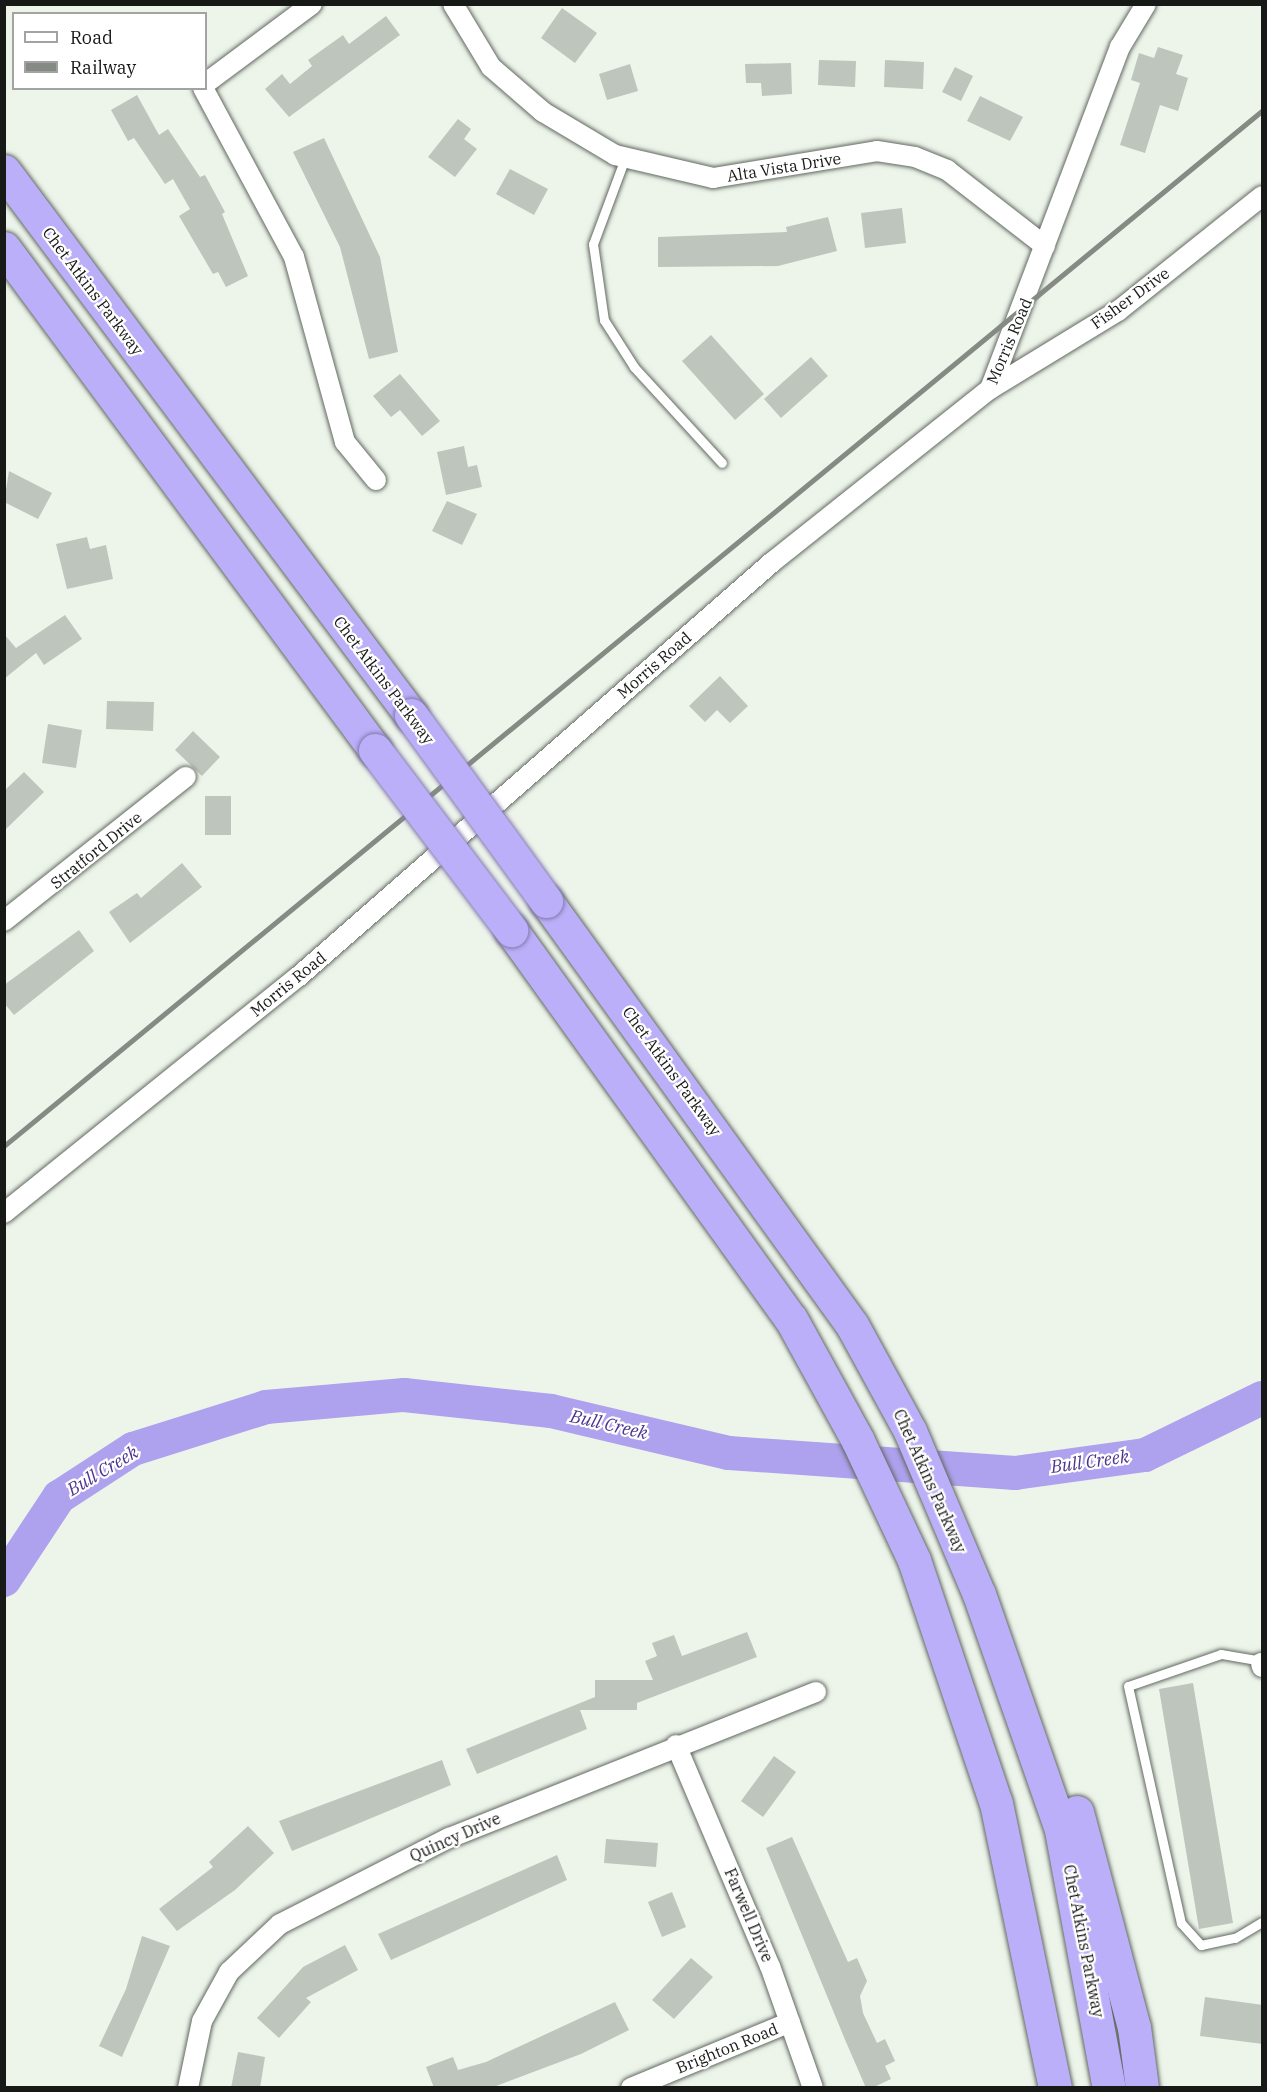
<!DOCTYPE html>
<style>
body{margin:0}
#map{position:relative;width:1267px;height:2092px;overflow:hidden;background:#edf5eb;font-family:"IBM Plex Serif",serif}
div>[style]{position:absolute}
.river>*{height:34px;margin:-17px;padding:0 17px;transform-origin:17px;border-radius:17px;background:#aea1ee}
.building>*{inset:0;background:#bec5bc}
.roads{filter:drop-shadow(0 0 2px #626961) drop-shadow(0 0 2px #626961)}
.service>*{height:9px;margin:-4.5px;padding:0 4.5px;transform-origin:4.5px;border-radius:4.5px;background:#fff}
.minor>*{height:20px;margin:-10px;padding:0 10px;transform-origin:10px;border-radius:10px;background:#fff}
.motorway>*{height:33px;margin:-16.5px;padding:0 16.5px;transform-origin:16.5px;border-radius:16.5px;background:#bcaffa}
.rail>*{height:4.5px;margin:-2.25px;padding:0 2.25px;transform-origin:2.25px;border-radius:2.25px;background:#858b84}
.bridges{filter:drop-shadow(0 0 2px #827aaa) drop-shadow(0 0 2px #827aaa)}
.motorway-bridge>*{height:33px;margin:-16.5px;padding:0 16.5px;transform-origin:16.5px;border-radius:16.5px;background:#bcaffa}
span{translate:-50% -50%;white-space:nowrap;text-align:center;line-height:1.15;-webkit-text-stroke:4.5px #fff;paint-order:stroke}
.street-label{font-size:16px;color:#161916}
.water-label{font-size:18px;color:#4c348d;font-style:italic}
.frame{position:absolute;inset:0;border:6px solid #161916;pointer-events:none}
.legend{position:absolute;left:12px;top:12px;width:195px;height:78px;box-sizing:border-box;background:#fff;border:2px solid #a2a3a2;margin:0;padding:8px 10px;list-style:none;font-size:18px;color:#161916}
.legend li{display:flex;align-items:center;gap:12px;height:30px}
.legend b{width:30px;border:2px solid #a2a3a2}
</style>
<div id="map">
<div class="river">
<div style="left:4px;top:1580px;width:100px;rotate:-56.5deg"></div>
<div style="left:59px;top:1497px;width:88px;rotate:-33deg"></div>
<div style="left:133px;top:1449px;width:139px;rotate:-17.5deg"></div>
<div style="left:266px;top:1407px;width:139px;rotate:-5deg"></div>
<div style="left:404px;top:1395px;width:148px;rotate:6.2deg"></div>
<div style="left:551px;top:1411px;width:183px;rotate:13.3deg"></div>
<div style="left:729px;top:1453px;width:287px;rotate:4deg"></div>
<div style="left:1015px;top:1473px;width:131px;rotate:-7.9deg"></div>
<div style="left:1145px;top:1455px;width:130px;rotate:-26deg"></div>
</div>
<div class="building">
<div style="clip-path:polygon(562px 8px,597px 33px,575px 63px,541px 38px)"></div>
<div style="clip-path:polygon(386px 16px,400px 35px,289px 117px,265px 89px,282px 74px,290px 84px,312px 66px,308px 60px,343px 35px,349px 44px)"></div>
<div style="clip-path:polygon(1158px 47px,1183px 55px,1176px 74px,1188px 78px,1178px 111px,1160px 105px,1145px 153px,1120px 145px,1140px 83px,1131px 80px,1139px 53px,1154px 58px)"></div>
<div style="clip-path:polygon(819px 60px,856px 61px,855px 87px,818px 85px)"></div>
<div style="clip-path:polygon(885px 60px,924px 62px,923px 89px,884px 87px)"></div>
<div style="clip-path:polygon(791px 63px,792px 94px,762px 96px,761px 83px,746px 83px,745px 64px)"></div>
<div style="clip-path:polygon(630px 64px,638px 91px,607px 100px,599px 74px)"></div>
<div style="clip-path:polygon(955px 67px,973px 76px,961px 101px,942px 92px)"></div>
<div style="clip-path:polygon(137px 95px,159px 135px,168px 129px,200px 177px,205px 175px,225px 212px,222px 214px,248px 276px,226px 287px,218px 272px,213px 274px,179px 216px,190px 209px,173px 179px,165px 184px,134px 138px,128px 141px,111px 110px)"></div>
<div style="clip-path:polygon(980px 96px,1023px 117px,1010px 141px,967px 121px)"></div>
<div style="clip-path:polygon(458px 119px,471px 129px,464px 139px,477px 149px,455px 177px,428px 157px)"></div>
<div style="clip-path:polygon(324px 138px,380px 257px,398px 352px,369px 359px,340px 247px,293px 152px)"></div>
<div style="clip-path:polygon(510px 169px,548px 189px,534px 215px,496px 194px)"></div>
<div style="clip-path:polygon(902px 208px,906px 243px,865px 248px,861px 213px)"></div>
<div style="clip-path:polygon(828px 217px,837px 251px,778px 266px,658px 267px,658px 237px,787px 232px,786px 227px)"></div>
<div style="clip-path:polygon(711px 335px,764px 394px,735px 420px,682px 361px)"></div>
<div style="clip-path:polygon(811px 357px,828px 376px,781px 418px,764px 399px)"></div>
<div style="clip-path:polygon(400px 374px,440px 421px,422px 436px,400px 410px,391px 417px,373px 396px)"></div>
<div style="clip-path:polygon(464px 446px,468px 467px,477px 465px,482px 487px,446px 495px,437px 452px)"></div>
<div style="clip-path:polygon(9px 471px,52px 493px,38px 519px,4px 502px)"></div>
<div style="clip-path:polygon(447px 501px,477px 514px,462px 545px,432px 531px)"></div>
<div style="clip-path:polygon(87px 537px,90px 549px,106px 545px,113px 579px,67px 589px,56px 544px)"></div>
<div style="clip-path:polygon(65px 615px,82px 639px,44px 665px,36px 653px,4px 679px,4px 634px,16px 648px)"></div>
<div style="clip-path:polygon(720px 676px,748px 706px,730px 723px,717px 710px,705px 722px,689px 706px)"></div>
<div style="clip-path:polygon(107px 701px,154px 702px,153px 731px,106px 729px)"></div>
<div style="clip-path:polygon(48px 724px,82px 730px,76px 768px,42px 763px)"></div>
<div style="clip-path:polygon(193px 731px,220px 757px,202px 776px,175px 750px)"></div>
<div style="clip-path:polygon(24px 772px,44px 792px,4px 831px,4px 791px)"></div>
<div style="clip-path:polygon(205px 796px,231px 796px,231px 835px,205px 835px)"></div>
<div style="clip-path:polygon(182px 863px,202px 887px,130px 943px,109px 912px,137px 893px,141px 898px)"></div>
<div style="clip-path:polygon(79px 930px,94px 951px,14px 1015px,4px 1003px,4px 985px)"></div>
<div style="clip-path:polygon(747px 1632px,757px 1657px,637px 1703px,637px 1710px,580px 1710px,587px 1729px,477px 1774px,466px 1749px,595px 1697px,595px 1680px,653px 1680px,645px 1661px,657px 1656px,652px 1643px,674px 1635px,682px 1656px)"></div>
<div style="clip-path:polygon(1193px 1683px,1233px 1923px,1199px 1929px,1159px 1689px)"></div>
<div style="clip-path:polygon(774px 1756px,796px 1772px,763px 1817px,741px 1801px)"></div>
<div style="clip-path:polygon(442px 1760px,451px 1785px,292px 1851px,279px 1821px)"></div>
<div style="clip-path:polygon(248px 1826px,274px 1853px,235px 1890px,177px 1931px,159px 1909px,213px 1867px,209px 1862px)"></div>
<div style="clip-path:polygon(792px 1837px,848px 1962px,857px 1958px,867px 1981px,860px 1996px,863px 2013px,877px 2043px,885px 2039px,895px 2061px,885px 2066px,891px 2079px,872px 2088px,866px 2088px,846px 2042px,766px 1848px)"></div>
<div style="clip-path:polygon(606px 1839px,658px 1843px,656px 1867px,604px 1863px)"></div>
<div style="clip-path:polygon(557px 1855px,567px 1880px,391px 1960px,378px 1934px)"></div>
<div style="clip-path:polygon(672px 1892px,686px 1927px,662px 1937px,648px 1902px)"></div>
<div style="clip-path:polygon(142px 1936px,170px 1946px,122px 2057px,99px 2046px,126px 1989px)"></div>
<div style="clip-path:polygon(345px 1945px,358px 1970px,306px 1998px,311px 2002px,279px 2038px,257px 2018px,303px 1967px)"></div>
<div style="clip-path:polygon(691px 1958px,713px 1977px,674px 2019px,652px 2000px)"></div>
<div style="clip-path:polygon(1205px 1997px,1263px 2005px,1263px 2044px,1200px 2036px)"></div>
<div style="clip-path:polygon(615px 2002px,629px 2030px,581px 2054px,491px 2088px,434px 2088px,426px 2067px,453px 2057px,458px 2070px,486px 2062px)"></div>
<div style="clip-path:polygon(238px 2052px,265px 2057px,260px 2088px,231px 2088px)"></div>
</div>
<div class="roads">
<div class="service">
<div style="left:625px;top:158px;width:92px;rotate:110.4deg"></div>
<div style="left:593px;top:244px;width:77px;rotate:81.8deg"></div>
<div style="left:604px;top:320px;width:56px;rotate:57.4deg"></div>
<div style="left:634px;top:367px;width:130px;rotate:47.5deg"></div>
<div style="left:1262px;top:1661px;width:42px;rotate:-170.3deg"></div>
<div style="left:1221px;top:1654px;width:98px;rotate:161deg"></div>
<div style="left:1128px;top:1686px;width:243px;rotate:77.4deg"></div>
<div style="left:1181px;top:1923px;width:30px;rotate:48deg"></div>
<div style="left:1201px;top:1945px;width:35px;rotate:-12deg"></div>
<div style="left:1235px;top:1938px;width:31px;rotate:-31deg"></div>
</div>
<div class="minor">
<div style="left:453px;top:4px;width:74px;rotate:58.9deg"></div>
<div style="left:491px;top:67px;width:69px;rotate:40.9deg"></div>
<div style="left:543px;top:112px;width:84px;rotate:30.8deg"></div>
<div style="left:615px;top:155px;width:101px;rotate:13.2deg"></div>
<div style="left:713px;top:178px;width:166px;rotate:-9.3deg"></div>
<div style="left:877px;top:151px;width:38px;rotate:9deg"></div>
<div style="left:915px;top:157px;width:35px;rotate:22deg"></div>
<div style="left:947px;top:170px;width:124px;rotate:37.8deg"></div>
<div style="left:206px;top:83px;width:132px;rotate:-36.7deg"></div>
<div style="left:203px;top:88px;width:192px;rotate:61.7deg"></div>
<div style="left:294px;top:257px;width:192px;rotate:74.6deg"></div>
<div style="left:345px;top:442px;width:49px;rotate:50.8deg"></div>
<div style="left:990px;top:389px;width:150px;rotate:-31.4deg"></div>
<div style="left:1118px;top:311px;width:184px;rotate:-38.6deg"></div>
<div style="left:4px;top:921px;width:232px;rotate:-38.4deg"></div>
<div style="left:4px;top:1213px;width:377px;rotate:-38.8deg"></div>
<div style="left:298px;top:977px;width:629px;rotate:-41.19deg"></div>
<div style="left:771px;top:563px;width:280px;rotate:-38.5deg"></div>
<div style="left:990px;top:389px;width:366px;rotate:-69.2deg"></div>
<div style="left:1120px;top:47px;width:50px;rotate:-58.8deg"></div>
<div style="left:1261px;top:1663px;width:4px;rotate:76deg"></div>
<div style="left:676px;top:1745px;width:240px;rotate:67deg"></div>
<div style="left:770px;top:1966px;width:129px;rotate:70.6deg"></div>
<div style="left:188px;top:2088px;width:68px;rotate:-78.2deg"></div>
<div style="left:202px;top:2021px;width:56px;rotate:-61.1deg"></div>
<div style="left:229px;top:1972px;width:70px;rotate:-43.3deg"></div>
<div style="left:280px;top:1924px;width:190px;rotate:-27deg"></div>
<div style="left:449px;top:1838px;width:395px;rotate:-21.7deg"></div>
<div style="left:631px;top:2088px;width:172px;rotate:-22.5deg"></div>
</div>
<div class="motorway">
<div style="left:4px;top:171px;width:679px;rotate:53.2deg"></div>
<div style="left:4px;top:248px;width:624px;rotate:53.53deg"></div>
<div style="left:546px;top:901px;width:523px;rotate:54.18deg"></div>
<div style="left:852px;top:1325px;width:121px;rotate:61.3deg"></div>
<div style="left:910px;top:1431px;width:177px;rotate:67.1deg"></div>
<div style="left:979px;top:1594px;width:250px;rotate:70.8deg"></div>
<div style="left:1061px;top:1830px;width:262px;rotate:79.5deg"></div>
<div style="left:511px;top:930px;width:479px;rotate:54.3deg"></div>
<div style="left:791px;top:1319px;width:139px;rotate:61.2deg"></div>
<div style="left:858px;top:1441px;width:132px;rotate:64.8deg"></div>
<div style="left:914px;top:1560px;width:256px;rotate:71.4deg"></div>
<div style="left:996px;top:1803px;width:291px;rotate:78.3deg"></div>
<div style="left:1077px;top:1812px;width:222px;rotate:75.2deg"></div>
<div style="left:1134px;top:2027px;width:62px;rotate:82.5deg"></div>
</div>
</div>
<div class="rail">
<div style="left:4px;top:1146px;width:1629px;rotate:-39.45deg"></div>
</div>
<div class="bridges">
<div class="motorway-bridge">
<div style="left:411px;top:715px;width:230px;rotate:54deg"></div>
<div style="left:375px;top:750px;width:226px;rotate:52.9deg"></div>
</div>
</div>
<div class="street-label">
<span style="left:784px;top:167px;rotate:-9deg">Alta Vista Drive</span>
<span style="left:93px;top:291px;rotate:53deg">Chet Atkins Parkway</span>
<span style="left:1130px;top:298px;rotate:-36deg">Fisher Drive</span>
<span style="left:1009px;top:341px;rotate:-67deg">Morris Road</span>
<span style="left:654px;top:665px;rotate:-41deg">Morris Road</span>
<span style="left:384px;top:680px;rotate:53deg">Chet Atkins Parkway</span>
<span style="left:96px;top:850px;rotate:-39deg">Stratford Drive</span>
<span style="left:288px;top:984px;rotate:-39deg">Morris Road</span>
<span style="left:672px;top:1071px;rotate:54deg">Chet Atkins Parkway</span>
<span style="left:930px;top:1481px;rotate:66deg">Chet Atkins Parkway</span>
<span style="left:455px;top:1837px;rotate:-24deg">Quincy Drive</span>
<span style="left:749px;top:1915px;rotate:67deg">Farwell Drive</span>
<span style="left:1084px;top:1941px;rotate:79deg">Chet Atkins Parkway</span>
<span style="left:727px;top:2048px;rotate:-22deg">Brighton Road</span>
</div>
<div class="water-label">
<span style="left:609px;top:1425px;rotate:13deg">Bull Creek</span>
<span style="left:1090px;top:1462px;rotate:-8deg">Bull Creek</span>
<span style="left:103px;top:1471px;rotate:-31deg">Bull Creek</span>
</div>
<div class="frame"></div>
<ul class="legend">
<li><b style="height:8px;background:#fff"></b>Road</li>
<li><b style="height:8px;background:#858b84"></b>Railway</li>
</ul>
</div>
